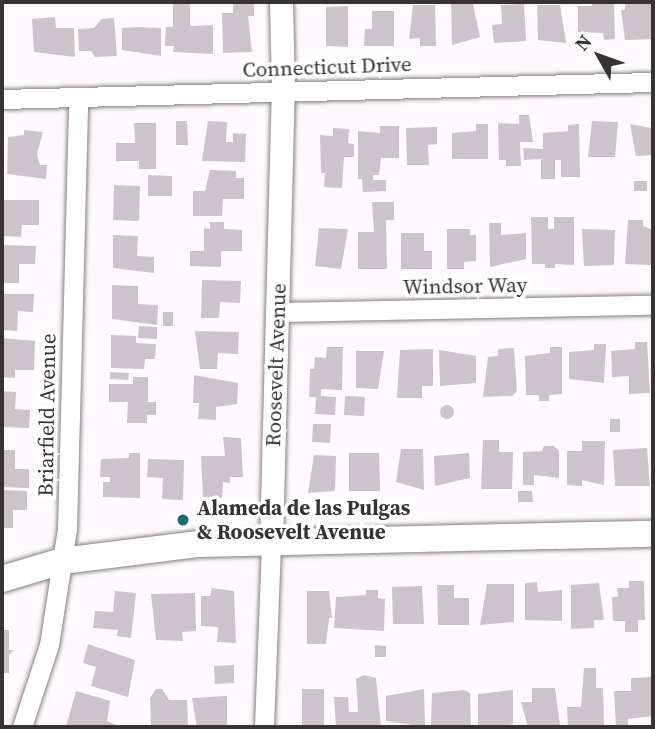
<!DOCTYPE html>
<style>
body{margin:0}
#map{position:relative;width:655px;height:729px;overflow:hidden;background:#fffafd;font-family:"Source Serif 4",serif}
div>[style]{position:absolute}
.building>*{inset:0;background:#cbc4c8}
.round{border-radius:50%}
.roads{filter:drop-shadow(0 0 2px #857f82) drop-shadow(0 0 2px #857f82)}
.minor>*{height:19px;margin:-9.5px;padding:0 9.5px;transform-origin:9.5px;border-radius:9.5px;background:#fff}
.tertiary>*{height:23px;margin:-11.5px;padding:0 11.5px;transform-origin:11.5px;border-radius:11.5px;background:#fff}
.secondary>*{height:26px;margin:-13px;padding:0 13px;transform-origin:13px;border-radius:13px;background:#fff}
.dots>*{width:19px;height:19px;translate:-50% -50%;box-sizing:border-box;border:4px solid #fff;border-radius:50%}
span{translate:-50% -50%;white-space:nowrap;text-align:center;line-height:1.15;-webkit-text-stroke:7px #fff;paint-order:stroke}
.street-label{font-size:21px;color:#363334}
.poi-label{font-size:21px;color:#363334;font-weight:700}
.left{translate:0 -50%;text-align:left}
.frame{position:absolute;inset:0;border:4px solid #363334;pointer-events:none}
.north{position:absolute;left:564px;top:21px;width:70px;height:70px;-webkit-text-stroke:5px #fff;paint-order:stroke;rotate:310deg;font-size:19px;font-weight:700;line-height:28px;text-align:center;color:#363334}
.north::after{content:'';display:block;margin:auto;width:24px;height:32px;background:#363334;clip-path:polygon(50% 0,100% 100%,50% 72%,0 100%)}
</style>
<div id="map">
<div class="building">
<div style="clip-path:polygon(173px 2px,190px 2px,190px 26px,213px 25px,213px 54px,173px 52px,174px 46px,165px 46px,166px 27px,173px 27px)"></div>
<div style="clip-path:polygon(233px 2px,254px 2px,254px 16px,248px 16px,252px 52px,223px 53px,222px 13px,233px 13px)"></div>
<div style="clip-path:polygon(451px 2px,473px 4px,480px 37px,452px 45px)"></div>
<div style="clip-path:polygon(592px 2px,614px 2px,615px 39px,604px 40px,603px 33px,578px 32px,578px 6px,592px 6px)"></div>
<div style="clip-path:polygon(652px 2px,653px 39px,625px 40px,621px 10px,625px 10px,625px 3px)"></div>
<div style="clip-path:polygon(524px 4px,526px 41px,494px 43px,492px 25px,502px 24px,501px 5px)"></div>
<div style="clip-path:polygon(413px 5px,435px 5px,436px 46px,420px 46px,420px 38px,409px 39px)"></div>
<div style="clip-path:polygon(537px 5px,560px 5px,566px 43px,538px 40px)"></div>
<div style="clip-path:polygon(348px 6px,348px 47px,326px 46px,326px 7px)"></div>
<div style="clip-path:polygon(372px 11px,394px 11px,394px 46px,364px 46px,365px 29px,372px 29px)"></div>
<div style="clip-path:polygon(55px 17px,56px 28px,74px 28px,75px 57px,34px 52px,32px 19px)"></div>
<div style="clip-path:polygon(114px 18px,117px 56px,95px 57px,91px 51px,79px 51px,78px 29px,94px 28px,102px 19px)"></div>
<div style="clip-path:polygon(138px 27px,161px 28px,161px 56px,122px 50px,122px 28px)"></div>
<div style="clip-path:polygon(519px 115px,529px 115px,533px 142px,520px 142px,521px 166px,506px 166px,506px 160px,499px 160px,498px 123px,519px 124px)"></div>
<div style="clip-path:polygon(176px 121px,187px 121px,188px 145px,176px 145px)"></div>
<div style="clip-path:polygon(208px 121px,227px 122px,226px 142px,233px 142px,233px 133px,246px 134px,245px 162px,202px 161px)"></div>
<div style="clip-path:polygon(592px 121px,618px 122px,615px 157px,588px 157px)"></div>
<div style="clip-path:polygon(134px 123px,156px 123px,156px 169px,139px 169px,139px 161px,116px 161px,116px 143px,135px 143px)"></div>
<div style="clip-path:polygon(476px 124px,488px 124px,488px 159px,452px 159px,452px 133px,476px 131px)"></div>
<div style="clip-path:polygon(579px 124px,580px 177px,561px 177px,561px 160px,555px 160px,555px 179px,541px 179px,541px 159px,524px 160px,523px 148px,543px 149px,543px 133px,568px 131px,568px 125px)"></div>
<div style="clip-path:polygon(630px 124px,651px 128px,653px 155px,636px 156px)"></div>
<div style="clip-path:polygon(380px 126px,399px 126px,399px 158px,381px 158px,379px 175px,373px 175px,373px 180px,386px 180px,386px 191px,363px 192px,362px 179px,358px 179px,358px 131px,380px 133px)"></div>
<div style="clip-path:polygon(437px 127px,437px 144px,428px 145px,429px 165px,407px 165px,406px 128px)"></div>
<div style="clip-path:polygon(333px 128px,349px 129px,348px 143px,354px 144px,354px 157px,344px 157px,342px 188px,324px 187px,325px 173px,321px 173px,320px 135px,333px 136px)"></div>
<div style="clip-path:polygon(24px 130px,43px 132px,37px 154px,40px 165px,47px 165px,46px 179px,7px 174px,8px 137px,24px 135px)"></div>
<div style="clip-path:polygon(210px 170px,236px 171px,236px 178px,244px 178px,244px 199px,223px 199px,222px 216px,193px 216px,193px 191px,205px 191px)"></div>
<div style="clip-path:polygon(148px 175px,172px 176px,172px 196px,148px 196px)"></div>
<div style="clip-path:polygon(634px 181px,647px 181px,647px 191px,634px 191px)"></div>
<div style="clip-path:polygon(114px 185px,140px 186px,139px 221px,113px 220px)"></div>
<div style="clip-path:polygon(2px 200px,39px 200px,39px 225px,22px 225px,21px 237px,2px 236px)"></div>
<div style="clip-path:polygon(372px 202px,394px 202px,394px 220px,386px 220px,387px 269px,358px 269px,358px 232px,374px 232px)"></div>
<div style="clip-path:polygon(531px 217px,548px 217px,548px 229px,554px 229px,554px 217px,574px 217px,574px 265px,555px 264px,555px 268px,545px 268px,545px 264px,532px 264px)"></div>
<div style="clip-path:polygon(628px 220px,643px 220px,643px 226px,653px 230px,651px 265px,625px 264px)"></div>
<div style="clip-path:polygon(210px 222px,224px 222px,224px 229px,242px 230px,242px 251px,221px 251px,221px 267px,190px 266px,190px 251px,204px 251px,204px 228px,210px 229px)"></div>
<div style="clip-path:polygon(489px 223px,501px 223px,501px 235px,526px 233px,526px 259px,490px 267px)"></div>
<div style="clip-path:polygon(319px 228px,348px 229px,341px 269px,315px 266px)"></div>
<div style="clip-path:polygon(447px 229px,470px 229px,470px 235px,476px 235px,476px 261px,464px 262px,464px 269px,447px 269px)"></div>
<div style="clip-path:polygon(582px 229px,615px 230px,614px 265px,584px 266px)"></div>
<div style="clip-path:polygon(401px 233px,424px 233px,424px 251px,432px 251px,432px 269px,401px 269px)"></div>
<div style="clip-path:polygon(113px 235px,138px 236px,137px 256px,154px 257px,154px 273px,113px 268px)"></div>
<div style="clip-path:polygon(2px 245px,36px 246px,35px 264px,19px 264px,19px 283px,2px 283px)"></div>
<div style="clip-path:polygon(202px 280px,241px 281px,240px 303px,220px 302px,219px 318px,201px 318px)"></div>
<div style="clip-path:polygon(112px 285px,138px 286px,138px 304px,158px 305px,157px 325px,112px 319px)"></div>
<div style="clip-path:polygon(2px 294px,34px 294px,33px 312px,18px 311px,17px 331px,2px 330px)"></div>
<div style="clip-path:polygon(163px 312px,173px 312px,173px 326px,163px 326px)"></div>
<div style="clip-path:polygon(139px 326px,157px 327px,157px 339px,138px 338px)"></div>
<div style="clip-path:polygon(195px 331px,239px 332px,238px 354px,218px 353px,217px 369px,200px 369px)"></div>
<div style="clip-path:polygon(111px 335px,136px 336px,136px 343px,156px 344px,155px 359px,145px 359px,144px 369px,111px 368px)"></div>
<div style="clip-path:polygon(2px 338px,35px 341px,34px 370px,15px 370px,15px 378px,2px 377px)"></div>
<div style="clip-path:polygon(635px 342px,647px 342px,650px 393px,629px 394px,629px 376px,612px 377px,611px 351px,635px 349px)"></div>
<div style="clip-path:polygon(594px 344px,606px 344px,604px 383px,569px 379px,569px 352px,594px 350px)"></div>
<div style="clip-path:polygon(327px 347px,343px 347px,342px 390px,321px 389px,321px 396px,336px 397px,335px 415px,315px 414px,316px 397px,309px 397px,310px 369px,314px 369px,315px 357px,326px 358px)"></div>
<div style="clip-path:polygon(550px 347px,562px 347px,562px 394px,549px 395px,549px 401px,539px 401px,539px 395px,526px 395px,525px 356px,550px 353px)"></div>
<div style="clip-path:polygon(514px 348px,517px 391px,512px 396px,483px 397px,488px 357px,498px 356px,498px 349px)"></div>
<div style="clip-path:polygon(433px 349px,433px 386px,422px 386px,422px 398px,397px 398px,400px 350px)"></div>
<div style="clip-path:polygon(439px 350px,476px 356px,476px 383px,440px 386px)"></div>
<div style="clip-path:polygon(356px 351px,384px 351px,378px 389px,356px 388px)"></div>
<div style="clip-path:polygon(110px 372px,129px 373px,128px 380px,110px 379px)"></div>
<div style="clip-path:polygon(194px 375px,238px 383px,237px 404px,216px 407px,216px 420px,198px 419px,199px 403px,193px 403px)"></div>
<div style="clip-path:polygon(133px 377px,148px 377px,148px 402px,156px 402px,156px 415px,147px 415px,147px 423px,127px 423px,128px 402px,109px 402px,109px 384px,133px 384px)"></div>
<div style="clip-path:polygon(2px 391px,16px 392px,15px 409px,30px 410px,29px 428px,2px 427px)"></div>
<div style="clip-path:polygon(345px 396px,365px 397px,364px 416px,344px 415px)"></div>
<div class="round" style="left:440px;top:405px;width:14px;height:14px"></div>
<div style="clip-path:polygon(610px 419px,620px 419px,620px 432px,610px 432px)"></div>
<div style="clip-path:polygon(313px 424px,331px 424px,330px 443px,312px 442px)"></div>
<div style="clip-path:polygon(223px 437px,241px 438px,243px 477px,230px 477px,230px 483px,223px 482px,222px 498px,203px 497px,201px 456px,225px 456px)"></div>
<div style="clip-path:polygon(483px 440px,499px 440px,499px 452px,513px 452px,512px 489px,481px 489px)"></div>
<div style="clip-path:polygon(582px 441px,605px 441px,604px 485px,582px 480px,582px 486px,567px 485px,567px 451px,582px 451px)"></div>
<div style="clip-path:polygon(544px 446px,554px 446px,559px 451px,559px 478px,534px 475px,534px 485px,523px 485px,523px 452px,542px 451px)"></div>
<div style="clip-path:polygon(647px 448px,650px 486px,615px 486px,613px 450px)"></div>
<div style="clip-path:polygon(401px 449px,423px 449px,424px 490px,396px 482px)"></div>
<div style="clip-path:polygon(2px 450px,15px 450px,15px 469px,29px 469px,29px 488px,2px 487px)"></div>
<div style="clip-path:polygon(129px 453px,140px 453px,140px 498px,103px 497px,103px 482px,110px 482px,110px 477px,100px 477px,101px 459px,129px 458px)"></div>
<div style="clip-path:polygon(349px 453px,379px 453px,380px 491px,349px 491px)"></div>
<div style="clip-path:polygon(469px 453px,470px 478px,435px 486px,434px 456px)"></div>
<div style="clip-path:polygon(314px 455px,336px 456px,335px 491px,308px 493px)"></div>
<div style="clip-path:polygon(148px 459px,184px 460px,183px 500px,162px 499px,163px 478px,147px 477px)"></div>
<div style="clip-path:polygon(2px 490px,27px 491px,27px 510px,13px 510px,13px 528px,2px 528px)"></div>
<div style="clip-path:polygon(518px 491px,532px 491px,533px 502px,518px 502px)"></div>
<div style="clip-path:polygon(629px 581px,644px 581px,645px 620px,638px 620px,638px 632px,625px 632px,625px 621px,613px 621px,612px 597px,618px 597px,617px 588px,629px 588px)"></div>
<div style="clip-path:polygon(537px 582px,538px 592px,562px 590px,562px 621px,525px 620px,525px 583px)"></div>
<div style="clip-path:polygon(599px 583px,604px 620px,594px 620px,594px 628px,571px 629px,571px 585px)"></div>
<div style="clip-path:polygon(487px 584px,514px 584px,514px 622px,480px 625px)"></div>
<div style="clip-path:polygon(437px 585px,454px 585px,454px 598px,469px 598px,469px 625px,438px 625px)"></div>
<div style="clip-path:polygon(422px 586px,424px 624px,393px 624px,392px 587px)"></div>
<div style="clip-path:polygon(212px 588px,234px 591px,236px 643px,217px 642px,218px 627px,201px 626px,201px 596px,210px 596px)"></div>
<div style="clip-path:polygon(366px 590px,378px 590px,378px 598px,385px 599px,384px 631px,334px 628px,336px 597px,366px 595px)"></div>
<div style="clip-path:polygon(115px 591px,136px 593px,131px 638px,117px 636px,118px 630px,93px 628px,95px 611px,113px 612px)"></div>
<div style="clip-path:polygon(307px 591px,329px 591px,332px 618px,329px 618px,326px 644px,307px 644px)"></div>
<div style="clip-path:polygon(195px 593px,196px 631px,182px 632px,183px 641px,156px 640px,151px 594px)"></div>
<div style="clip-path:polygon(2px 630px,9px 630px,9px 650px,14px 650px,9px 655px,9px 673px,2px 673px)"></div>
<div style="clip-path:polygon(88px 644px,135px 660px,128px 697px,91px 686px,96px 667px,83px 663px)"></div>
<div style="clip-path:polygon(375px 645px,386px 646px,386px 657px,375px 657px)"></div>
<div style="clip-path:polygon(234px 665px,234px 683px,215px 684px,214px 666px)"></div>
<div style="clip-path:polygon(584px 668px,596px 668px,596px 688px,603px 688px,604px 725px,568px 727px,567px 707px,581px 707px)"></div>
<div style="clip-path:polygon(364px 675px,376px 678px,381px 727px,336px 727px,334px 697px,348px 697px,349px 712px,358px 712px,356px 679px)"></div>
<div style="clip-path:polygon(651px 677px,652px 716px,628px 719px,628px 726px,616px 727px,614px 691px,631px 691px,631px 678px)"></div>
<div style="clip-path:polygon(532px 688px,555px 688px,560px 725px,528px 727px,521px 702px,532px 702px)"></div>
<div style="clip-path:polygon(156px 689px,162px 689px,169px 700px,187px 700px,188px 727px,151px 727px,150px 698px)"></div>
<div style="clip-path:polygon(302px 689px,324px 689px,324px 727px,302px 727px)"></div>
<div style="clip-path:polygon(424px 689px,425px 727px,386px 721px,386px 696px)"></div>
<div style="clip-path:polygon(464px 690px,470px 693px,471px 727px,431px 727px,432px 693px)"></div>
<div style="clip-path:polygon(513px 690px,513px 723px,509px 727px,478px 727px,478px 694px)"></div>
<div style="clip-path:polygon(76px 691px,110px 701px,107px 721px,120px 727px,66px 727px)"></div>
<div style="clip-path:polygon(227px 696px,227px 727px,197px 727px,192px 698px)"></div>
</div>
<div class="roads">
<div class="minor">
<div style="left:2px;top:99px;width:651px;rotate:-1.5deg"></div>
<div style="left:278px;top:312px;width:375px;rotate:-1.1deg"></div>
<div style="left:22px;top:727px;width:86px;rotate:-71.8deg"></div>
<div style="left:49px;top:645px;width:117px;rotate:-81.2deg"></div>
<div style="left:67px;top:529px;width:431px;rotate:-88.5deg"></div>
<div style="left:264px;top:727px;width:185px;rotate:-87.8deg"></div>
</div>
<div class="tertiary">
<div style="left:271px;top:542px;width:452px;rotate:-88.5deg"></div>
<div style="left:283px;top:90px;width:88px;rotate:-91.3deg"></div>
</div>
<div class="secondary">
<div style="left:2px;top:579px;width:63px;rotate:-16.7deg"></div>
<div style="left:62px;top:561px;width:138px;rotate:-7.1deg"></div>
<div style="left:199px;top:544px;width:454px;rotate:-1.3deg"></div>
</div>
</div>
<div class="dots">
<div style="left:183px;top:520px;background:#216d6b"></div>
</div>
<div class="street-label">
<span style="left:327px;top:67px;rotate:-2deg">Connecticut Drive</span>
<span style="left:465px;top:286px;rotate:-1deg">Windsor Way</span>
<span style="left:276px;top:365px;rotate:-88deg">Roosevelt Avenue</span>
<span style="left:47px;top:415px;rotate:-89deg">Briarfield Avenue</span>
</div>
<div class="poi-label">
<span class="left" style="left:197px;top:520px">Alameda de las Pulgas<br>&amp; Roosevelt Avenue</span>
</div>
<div class="frame"></div>
<div class="north">N</div>
</div>
